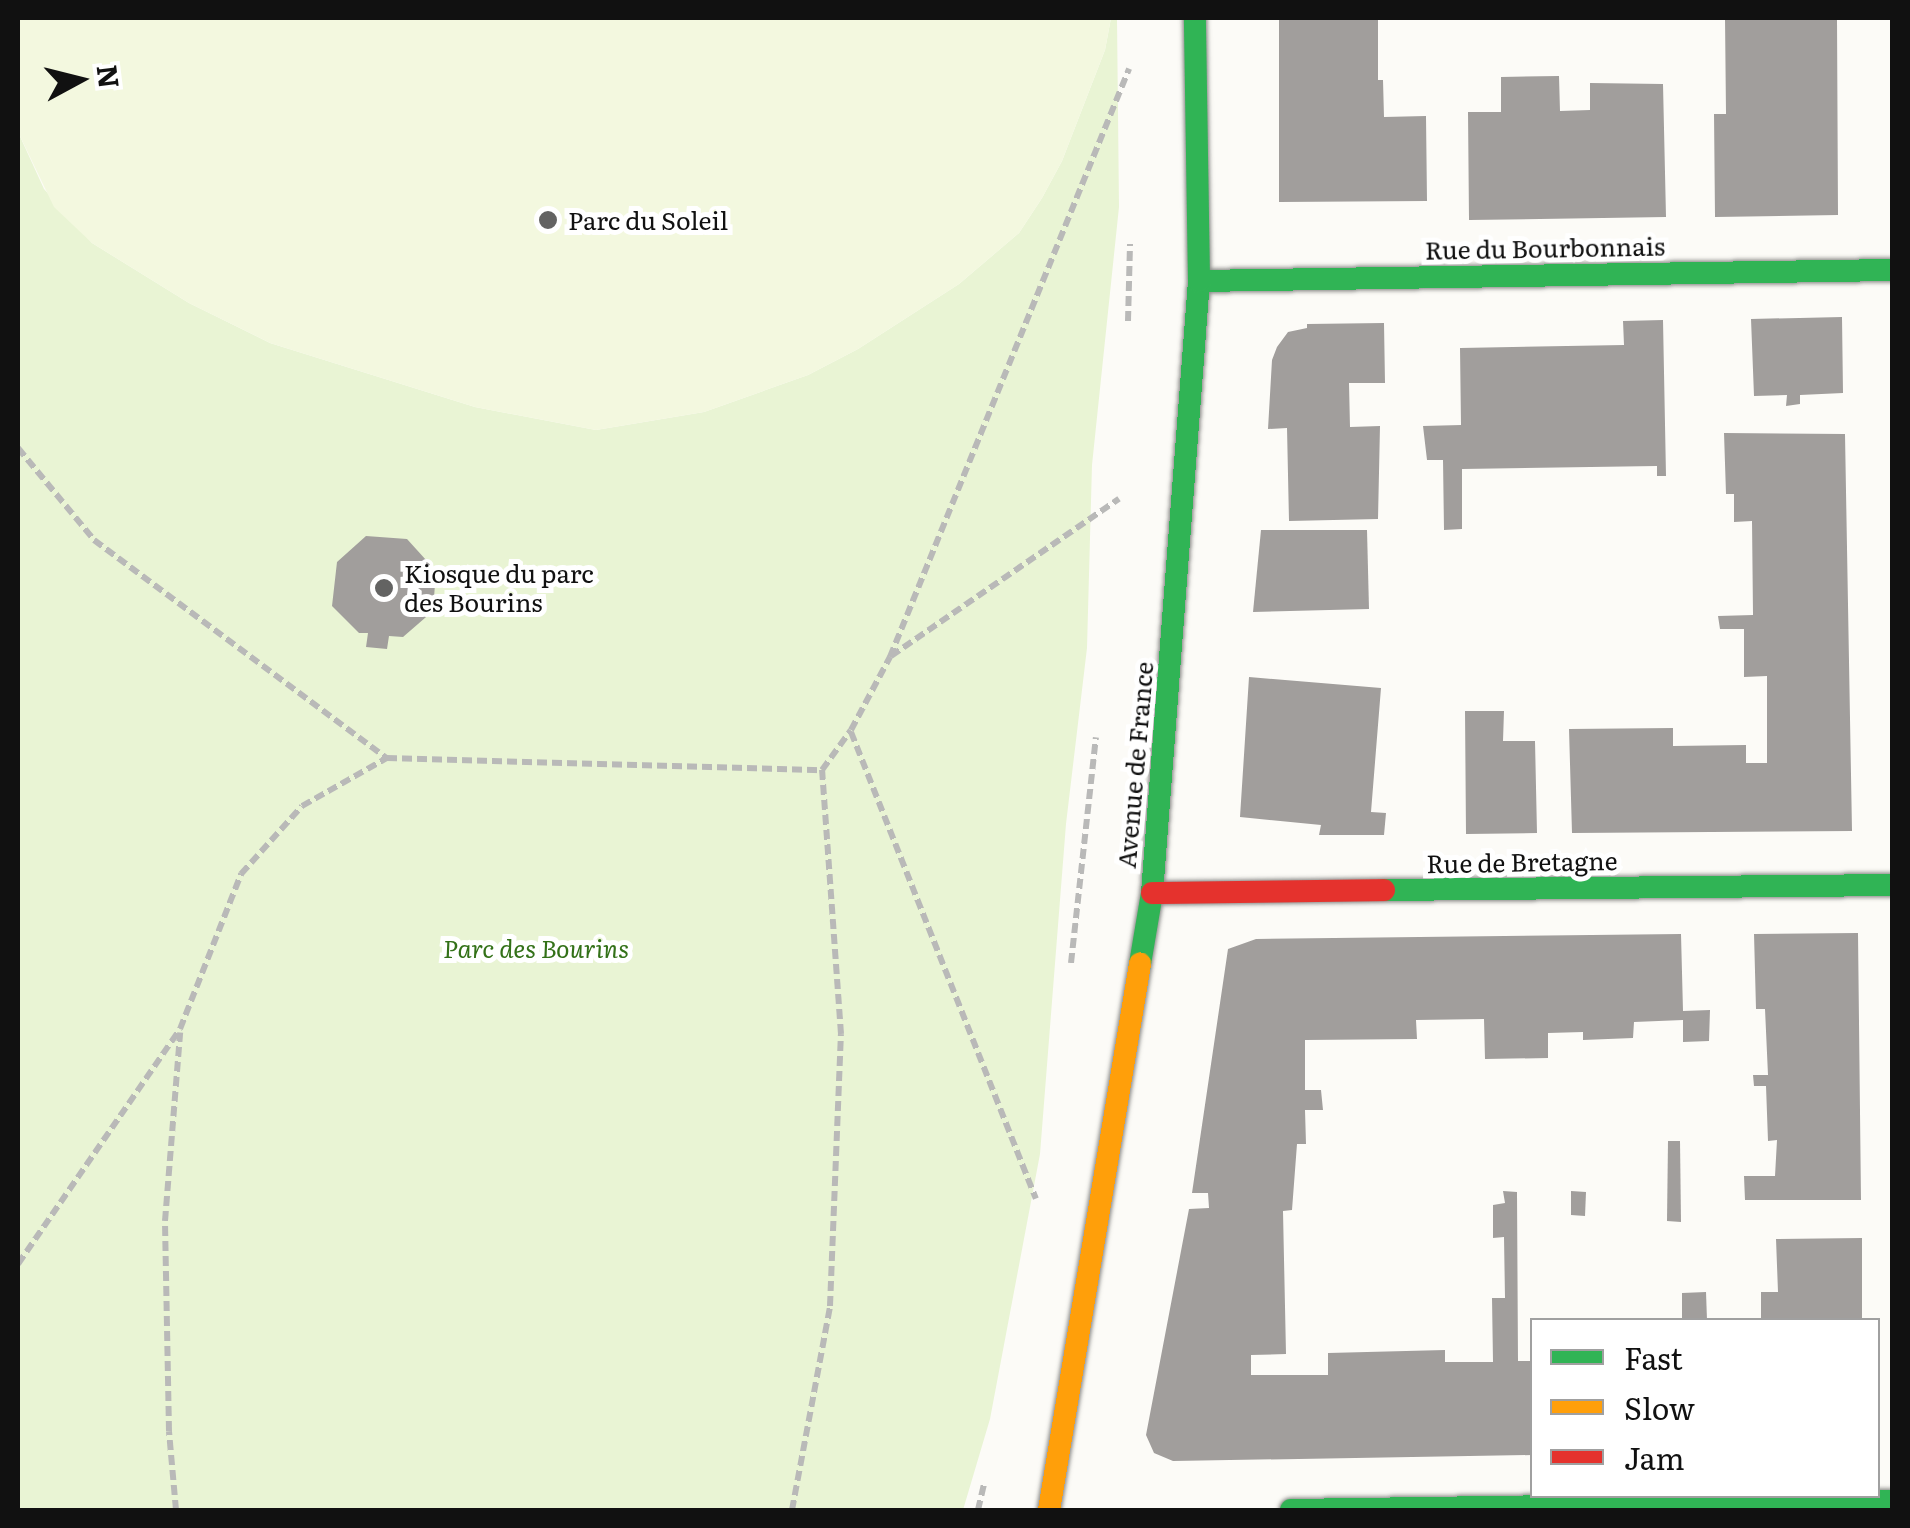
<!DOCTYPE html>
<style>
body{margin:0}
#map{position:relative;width:1910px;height:1528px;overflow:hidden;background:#fcfbf7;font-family:Literata,serif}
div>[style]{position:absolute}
.green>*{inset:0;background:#e9f4d4}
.pitch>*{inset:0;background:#f3f8df}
.building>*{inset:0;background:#a19e9c}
.path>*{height:6px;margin-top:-3px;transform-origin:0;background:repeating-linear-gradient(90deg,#b9b9b8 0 10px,transparent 0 15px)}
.roads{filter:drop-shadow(0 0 2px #8d8d8b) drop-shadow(0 0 2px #8d8d8b)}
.fast>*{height:22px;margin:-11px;padding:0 11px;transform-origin:11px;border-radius:11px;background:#30b455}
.slow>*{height:22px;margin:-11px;padding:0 11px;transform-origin:11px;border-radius:11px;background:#ff9f0a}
.jam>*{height:22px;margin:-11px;padding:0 11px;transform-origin:11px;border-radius:11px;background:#e5322d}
.dots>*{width:28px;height:28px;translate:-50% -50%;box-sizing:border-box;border:5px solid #fff;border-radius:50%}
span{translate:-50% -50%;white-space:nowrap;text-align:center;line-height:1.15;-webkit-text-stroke:10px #fff;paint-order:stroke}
.poi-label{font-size:25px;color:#111}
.left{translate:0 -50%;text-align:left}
.street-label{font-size:25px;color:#111}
.park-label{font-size:25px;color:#337118;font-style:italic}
.frame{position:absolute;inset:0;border:20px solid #111;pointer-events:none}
.legend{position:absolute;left:1530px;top:1318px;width:350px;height:180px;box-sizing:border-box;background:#fff;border:2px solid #a0a0a0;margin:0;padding:12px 18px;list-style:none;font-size:30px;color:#111}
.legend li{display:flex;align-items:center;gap:20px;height:50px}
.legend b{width:50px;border:2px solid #a0a0a0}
.north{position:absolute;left:30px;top:30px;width:100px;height:100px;-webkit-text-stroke:8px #fff;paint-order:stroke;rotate:83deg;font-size:28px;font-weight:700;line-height:40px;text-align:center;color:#111}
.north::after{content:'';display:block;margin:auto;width:35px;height:45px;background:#111;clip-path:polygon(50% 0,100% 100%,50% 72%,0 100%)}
</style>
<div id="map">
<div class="green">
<div style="clip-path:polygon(1111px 18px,1117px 18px,1119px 207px,1092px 465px,1087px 648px,1066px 824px,1040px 1154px,990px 1419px,963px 1510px,18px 1510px,18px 132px,44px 189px,92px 243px,189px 303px,270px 343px,475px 407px,596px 430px,704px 412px,808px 375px,858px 349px,959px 284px,1019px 233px,1042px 198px,1062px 161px,1105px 50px)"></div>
</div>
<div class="pitch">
<div style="clip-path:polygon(18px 18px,1111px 18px,1105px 50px,1062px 161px,1042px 198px,1019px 233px,959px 284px,858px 349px,808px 375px,704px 412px,596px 430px,475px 407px,270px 343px,189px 303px,92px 243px,54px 207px,18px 132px)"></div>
</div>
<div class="building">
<div style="clip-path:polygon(1279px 18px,1378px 18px,1378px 80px,1383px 80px,1384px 117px,1426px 116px,1427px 201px,1279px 202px)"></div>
<div style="clip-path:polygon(1725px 18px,1837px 18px,1838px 215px,1715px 217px,1714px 114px,1726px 114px)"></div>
<div style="clip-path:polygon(1559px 76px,1560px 111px,1590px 110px,1590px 83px,1663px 84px,1666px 217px,1469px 220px,1468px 112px,1501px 112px,1501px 77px)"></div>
<div style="clip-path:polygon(1842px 317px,1843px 393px,1800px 395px,1800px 404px,1786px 406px,1787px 395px,1754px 396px,1751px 319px)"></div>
<div style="clip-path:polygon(1663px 320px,1666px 476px,1657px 476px,1657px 466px,1462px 469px,1462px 529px,1444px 530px,1443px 460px,1427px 460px,1423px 426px,1461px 425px,1460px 348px,1624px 345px,1623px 321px)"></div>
<div style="clip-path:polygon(1384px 323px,1385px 383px,1349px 383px,1350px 427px,1380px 426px,1378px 519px,1289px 521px,1287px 428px,1268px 429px,1272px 360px,1277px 347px,1288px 332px,1307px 328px,1307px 324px)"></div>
<div style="clip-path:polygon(1724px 433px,1845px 434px,1852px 831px,1572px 833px,1569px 729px,1673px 728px,1673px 746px,1746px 745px,1746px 763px,1767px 763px,1767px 676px,1744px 677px,1744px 629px,1720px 629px,1718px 616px,1753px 615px,1752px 521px,1734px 522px,1734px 494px,1726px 494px)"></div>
<div style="clip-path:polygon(1261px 530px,1367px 530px,1369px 609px,1253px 612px)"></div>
<div style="clip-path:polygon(366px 536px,407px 539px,436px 571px,433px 611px,403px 637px,389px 636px,387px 649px,366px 647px,368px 633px,359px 633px,332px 606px,337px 562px)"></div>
<div style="clip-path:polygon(1249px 677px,1381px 688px,1371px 812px,1386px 813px,1384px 835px,1319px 835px,1321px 825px,1240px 817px)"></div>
<div style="clip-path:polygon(1465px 711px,1504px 711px,1503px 741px,1535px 741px,1537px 833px,1466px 834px)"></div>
<div style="clip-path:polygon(1858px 933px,1861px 1200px,1745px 1200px,1744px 1176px,1775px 1176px,1777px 1140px,1768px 1141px,1766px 1086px,1754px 1086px,1753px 1075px,1768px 1075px,1765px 1009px,1756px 1009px,1754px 934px)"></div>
<div style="clip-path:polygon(1681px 934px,1683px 1011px,1710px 1010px,1709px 1041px,1683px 1042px,1683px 1020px,1634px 1022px,1633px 1038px,1583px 1040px,1583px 1032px,1548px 1033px,1548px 1058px,1485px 1059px,1484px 1019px,1416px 1020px,1417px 1039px,1305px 1040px,1305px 1090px,1321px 1090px,1323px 1110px,1305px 1110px,1306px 1144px,1297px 1144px,1292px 1210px,1283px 1211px,1286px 1354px,1251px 1355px,1251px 1375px,1328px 1375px,1328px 1353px,1445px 1350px,1445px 1362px,1493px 1362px,1492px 1298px,1505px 1298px,1504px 1237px,1493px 1238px,1493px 1205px,1505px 1203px,1503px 1191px,1517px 1192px,1518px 1361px,1532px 1361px,1532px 1455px,1173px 1461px,1154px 1453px,1146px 1435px,1189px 1209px,1209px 1208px,1208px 1193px,1192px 1193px,1228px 949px,1256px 939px)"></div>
<div style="clip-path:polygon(1668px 1141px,1680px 1141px,1681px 1222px,1667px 1221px)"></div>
<div style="clip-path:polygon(1571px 1191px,1586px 1192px,1585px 1216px,1571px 1215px)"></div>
<div style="clip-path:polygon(1862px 1238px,1862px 1320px,1761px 1320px,1761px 1292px,1778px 1292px,1776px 1239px)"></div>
<div style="clip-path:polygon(1706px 1292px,1707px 1320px,1682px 1320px,1682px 1293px)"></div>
</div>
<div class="path">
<div style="left:1128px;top:321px;width:77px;rotate:-88.5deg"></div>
<div style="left:18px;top:448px;width:119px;rotate:50.4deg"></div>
<div style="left:94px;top:540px;width:365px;rotate:36.7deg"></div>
<div style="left:387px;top:758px;width:435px;rotate:1.6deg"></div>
<div style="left:891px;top:656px;width:277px;rotate:-34.6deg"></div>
<div style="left:851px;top:732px;width:502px;rotate:68.39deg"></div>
<div style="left:1071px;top:963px;width:227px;rotate:-83.7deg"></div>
<div style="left:18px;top:1264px;width:285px;rotate:-55.4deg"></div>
<div style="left:180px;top:1029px;width:167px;rotate:-68.5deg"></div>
<div style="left:241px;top:874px;width:91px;rotate:-48.1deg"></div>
<div style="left:302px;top:806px;width:98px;rotate:-29.5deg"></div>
<div style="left:176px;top:1510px;width:79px;rotate:-95.1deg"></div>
<div style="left:169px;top:1431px;width:210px;rotate:-91.1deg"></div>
<div style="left:165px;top:1221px;width:189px;rotate:-85.4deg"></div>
<div style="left:792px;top:1510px;width:208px;rotate:-79.4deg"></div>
<div style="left:830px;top:1306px;width:272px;rotate:-87.7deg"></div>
<div style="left:841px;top:1034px;width:265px;rotate:-94.1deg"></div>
<div style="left:822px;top:770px;width:49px;rotate:-54.1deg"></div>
<div style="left:851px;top:730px;width:83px;rotate:-61.9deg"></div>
<div style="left:890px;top:657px;width:635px;rotate:-67.88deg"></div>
<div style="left:978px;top:1510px;width:28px;rotate:-77deg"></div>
</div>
<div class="roads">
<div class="fast">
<div style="left:1199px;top:281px;width:693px;rotate:-0.91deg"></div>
<div style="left:1384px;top:890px;width:508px;rotate:-0.56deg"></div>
<div style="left:1140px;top:964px;width:72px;rotate:-80.4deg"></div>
<div style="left:1152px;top:893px;width:614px;rotate:-85.61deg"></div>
<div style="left:1199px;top:281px;width:263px;rotate:-90.9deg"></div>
<div style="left:1291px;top:1510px;width:601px;rotate:-0.86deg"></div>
</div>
<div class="slow">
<div style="left:1049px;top:1510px;width:554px;rotate:-80.54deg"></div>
</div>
<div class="jam">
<div style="left:1152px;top:893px;width:232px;rotate:-0.7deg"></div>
</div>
</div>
<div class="dots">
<div style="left:548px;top:220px;background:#636362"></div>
<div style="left:384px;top:588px;background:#636362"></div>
</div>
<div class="poi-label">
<span class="left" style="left:568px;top:220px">Parc du Soleil</span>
<span class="left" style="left:404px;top:588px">Kiosque du parc<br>des Bourins</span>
</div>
<div class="street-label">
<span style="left:1545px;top:248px;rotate:-1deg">Rue du Bourbonnais</span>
<span style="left:1135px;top:765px;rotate:-85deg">Avenue de France</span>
<span style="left:1522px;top:862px;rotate:-1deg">Rue de Bretagne</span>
</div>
<div class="park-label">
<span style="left:536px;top:948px">Parc des Bourins</span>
</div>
<div class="frame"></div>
<ul class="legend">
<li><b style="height:12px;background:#30b455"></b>Fast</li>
<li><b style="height:12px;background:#ff9f0a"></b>Slow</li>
<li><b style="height:12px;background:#e5322d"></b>Jam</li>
</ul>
<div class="north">N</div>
</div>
